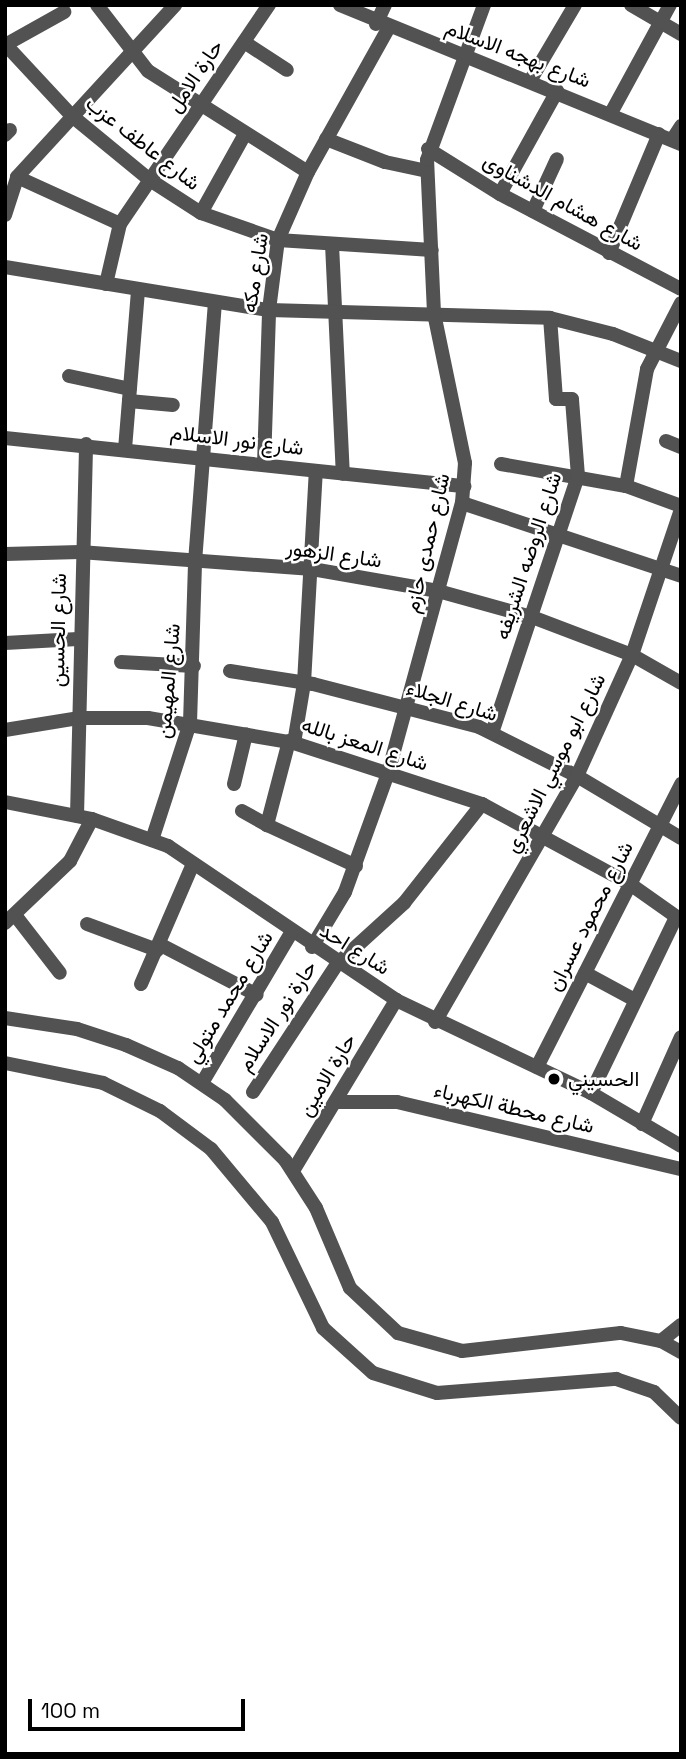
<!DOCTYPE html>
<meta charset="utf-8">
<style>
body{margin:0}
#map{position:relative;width:686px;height:1759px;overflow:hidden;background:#fff;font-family:"Space Grotesk",Vazirmatn,sans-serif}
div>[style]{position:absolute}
.minor>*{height:14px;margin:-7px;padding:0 7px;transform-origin:7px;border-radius:7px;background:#525252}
.tertiary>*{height:14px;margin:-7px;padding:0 7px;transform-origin:7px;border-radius:7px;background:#525252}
.dots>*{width:19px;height:19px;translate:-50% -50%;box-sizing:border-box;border:4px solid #fff;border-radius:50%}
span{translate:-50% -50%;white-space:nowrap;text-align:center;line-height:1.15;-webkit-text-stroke:5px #fff;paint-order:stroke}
.street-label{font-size:21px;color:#000}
.poi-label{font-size:21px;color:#000}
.left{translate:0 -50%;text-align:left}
.frame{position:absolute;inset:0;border:7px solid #000;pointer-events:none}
.scale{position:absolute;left:28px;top:1699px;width:217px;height:32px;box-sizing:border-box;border:4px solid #000;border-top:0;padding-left:9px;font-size:21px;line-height:24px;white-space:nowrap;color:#000;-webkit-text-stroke:5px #fff;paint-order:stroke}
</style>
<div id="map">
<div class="minor">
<div style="left:97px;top:5px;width:83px;rotate:52.3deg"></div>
<div style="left:148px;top:71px;width:189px;rotate:32.3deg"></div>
<div style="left:340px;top:5px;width:368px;rotate:22.2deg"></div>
<div style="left:631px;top:5px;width:58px;rotate:30.1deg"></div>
<div style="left:376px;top:24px;width:21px;rotate:-65deg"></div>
<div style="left:244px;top:42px;width:51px;rotate:33.1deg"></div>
<div style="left:5px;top:44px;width:98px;rotate:47.1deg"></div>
<div style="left:72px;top:116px;width:101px;rotate:39.4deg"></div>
<div style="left:150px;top:180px;width:61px;rotate:32.9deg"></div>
<div style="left:201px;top:213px;width:82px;rotate:19.3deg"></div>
<div style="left:278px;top:240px;width:154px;rotate:3.7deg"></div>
<div style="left:5px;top:45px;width:68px;rotate:-29.2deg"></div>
<div style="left:530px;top:81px;width:88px;rotate:-59.4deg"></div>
<div style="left:611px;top:113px;width:123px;rotate:-61.4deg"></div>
<div style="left:5px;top:135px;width:7px;rotate:-45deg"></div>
<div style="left:326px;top:139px;width:63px;rotate:21.3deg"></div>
<div style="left:385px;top:162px;width:43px;rotate:12.1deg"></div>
<div style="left:672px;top:140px;width:17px;rotate:-57deg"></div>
<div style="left:428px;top:149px;width:85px;rotate:32deg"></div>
<div style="left:500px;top:194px;width:204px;rotate:27.7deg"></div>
<div style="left:17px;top:177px;width:113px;rotate:24.5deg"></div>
<div style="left:500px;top:194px;width:118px;rotate:-61deg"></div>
<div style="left:533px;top:211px;width:57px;rotate:-65.2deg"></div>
<div style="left:201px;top:213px;width:90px;rotate:-60.9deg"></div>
<div style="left:5px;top:215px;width:40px;rotate:-72deg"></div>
<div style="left:17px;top:177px;width:234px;rotate:-47.4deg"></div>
<div style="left:332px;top:244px;width:230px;rotate:87.3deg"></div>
<div style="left:609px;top:253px;width:129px;rotate:-67.2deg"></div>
<div style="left:5px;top:267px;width:267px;rotate:9.3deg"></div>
<div style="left:269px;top:310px;width:281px;rotate:1.6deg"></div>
<div style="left:550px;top:318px;width:65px;rotate:14.3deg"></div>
<div style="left:613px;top:334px;width:73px;rotate:21.7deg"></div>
<div style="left:106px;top:284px;width:62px;rotate:-76.9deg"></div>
<div style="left:120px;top:224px;width:265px;rotate:-55.8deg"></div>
<div style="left:69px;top:376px;width:62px;rotate:12deg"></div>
<div style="left:129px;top:401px;width:44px;rotate:5.2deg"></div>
<div style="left:5px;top:438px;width:462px;rotate:6deg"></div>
<div style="left:666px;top:441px;width:16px;rotate:22deg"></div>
<div style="left:125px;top:449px;width:160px;rotate:-85.3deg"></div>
<div style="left:264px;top:464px;width:154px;rotate:-88.1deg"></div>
<div style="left:269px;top:310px;width:71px;rotate:-82.7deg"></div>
<div style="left:278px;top:240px;width:74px;rotate:-66.2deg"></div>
<div style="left:308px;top:172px;width:164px;rotate:-60.8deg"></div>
<div style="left:501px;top:464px;width:127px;rotate:10deg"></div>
<div style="left:626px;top:486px;width:59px;rotate:20deg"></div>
<div style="left:626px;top:486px;width:119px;rotate:-79.8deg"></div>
<div style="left:647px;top:369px;width:74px;rotate:-62.7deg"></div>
<div style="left:462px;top:503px;width:231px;rotate:18.4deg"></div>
<div style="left:5px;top:554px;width:75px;rotate:-1.5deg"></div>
<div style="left:80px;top:552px;width:233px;rotate:4.2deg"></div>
<div style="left:312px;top:569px;width:128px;rotate:9.9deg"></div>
<div style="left:438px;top:591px;width:98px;rotate:15.5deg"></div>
<div style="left:532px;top:617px;width:107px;rotate:20.8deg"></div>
<div style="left:632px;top:655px;width:56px;rotate:29.7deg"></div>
<div style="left:5px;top:643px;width:73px;rotate:-3.1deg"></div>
<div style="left:121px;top:662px;width:73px;rotate:3.1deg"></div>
<div style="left:230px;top:671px;width:84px;rotate:8.9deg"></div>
<div style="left:313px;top:684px;width:171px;rotate:14.5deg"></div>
<div style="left:479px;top:727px;width:110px;rotate:26.6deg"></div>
<div style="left:577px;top:776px;width:121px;rotate:30.8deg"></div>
<div style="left:5px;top:730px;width:74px;rotate:-9.3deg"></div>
<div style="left:78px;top:718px;width:70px"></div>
<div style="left:148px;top:718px;width:148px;rotate:9.7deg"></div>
<div style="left:294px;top:743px;width:198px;rotate:18deg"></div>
<div style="left:482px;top:804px;width:168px;rotate:28.4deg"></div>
<div style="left:630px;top:884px;width:62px;rotate:35.2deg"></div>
<div style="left:492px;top:733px;width:271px;rotate:-71.5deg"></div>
<div style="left:578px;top:476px;width:77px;rotate:-94.5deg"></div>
<div style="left:572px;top:399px;width:16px;rotate:180deg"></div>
<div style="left:556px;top:399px;width:81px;rotate:-94.2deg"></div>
<div style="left:289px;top:741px;width:87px;rotate:104.7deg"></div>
<div style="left:267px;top:825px;width:98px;rotate:24.7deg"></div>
<div style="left:294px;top:743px;width:61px;rotate:-80.5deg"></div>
<div style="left:304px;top:683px;width:212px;rotate:-86.8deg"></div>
<div style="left:234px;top:784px;width:51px;rotate:-76.5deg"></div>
<div style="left:5px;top:802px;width:89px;rotate:11.1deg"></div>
<div style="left:92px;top:819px;width:81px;rotate:19.6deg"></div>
<div style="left:168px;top:846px;width:275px;rotate:34deg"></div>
<div style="left:396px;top:1000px;width:216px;rotate:25.5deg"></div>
<div style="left:591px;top:1093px;width:104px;rotate:30.5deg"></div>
<div style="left:242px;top:811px;width:29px;rotate:29deg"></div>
<div style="left:77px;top:816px;width:372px;rotate:-88.6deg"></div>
<div style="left:152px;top:840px;width:123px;rotate:-72deg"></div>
<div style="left:190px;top:723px;width:161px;rotate:-88.2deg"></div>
<div style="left:195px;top:562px;width:260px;rotate:-85.6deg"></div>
<div style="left:15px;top:915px;width:73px;rotate:52.2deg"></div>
<div style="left:5px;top:923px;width:90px;rotate:-43.6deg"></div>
<div style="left:70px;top:861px;width:47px;rotate:-62.4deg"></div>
<div style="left:87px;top:924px;width:75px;rotate:20.4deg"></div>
<div style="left:159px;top:944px;width:110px;rotate:27.5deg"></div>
<div style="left:312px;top:947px;width:64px;rotate:-59deg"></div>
<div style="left:345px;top:892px;width:127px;rotate:-70.1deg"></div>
<div style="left:388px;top:773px;width:280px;rotate:-74.7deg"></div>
<div style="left:462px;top:503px;width:40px;rotate:-85.7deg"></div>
<div style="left:465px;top:463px;width:153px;rotate:-101.7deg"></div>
<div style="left:434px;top:313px;width:153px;rotate:-92.6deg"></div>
<div style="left:427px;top:160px;width:165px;rotate:-69.8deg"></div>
<div style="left:585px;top:973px;width:57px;rotate:28.4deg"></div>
<div style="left:141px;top:984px;width:131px;rotate:-66.6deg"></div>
<div style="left:435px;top:1022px;width:284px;rotate:-60deg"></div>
<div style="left:577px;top:776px;width:133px;rotate:-65.6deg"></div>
<div style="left:632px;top:655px;width:154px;rotate:-71.4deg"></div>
<div style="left:537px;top:1067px;width:318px;rotate:-63deg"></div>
<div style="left:202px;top:1083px;width:174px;rotate:-59.3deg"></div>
<div style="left:253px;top:1092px;width:153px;rotate:-56.7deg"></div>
<div style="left:337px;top:964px;width:91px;rotate:-42.3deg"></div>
<div style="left:404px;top:903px;width:126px;rotate:-51.8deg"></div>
<div style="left:591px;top:1093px;width:195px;rotate:-64.2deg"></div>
<div style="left:336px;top:1102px;width:61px"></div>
<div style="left:397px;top:1102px;width:292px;rotate:13.3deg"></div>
<div style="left:642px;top:1124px;width:95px;rotate:-65.9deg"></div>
<div style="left:293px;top:1171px;width:200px;rotate:-58.9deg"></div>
<div style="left:661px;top:1341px;width:26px;rotate:-39deg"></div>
</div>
<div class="tertiary">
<div style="left:5px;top:1018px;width:73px;rotate:8.7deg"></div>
<div style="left:77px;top:1029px;width:52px;rotate:18.1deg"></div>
<div style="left:126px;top:1045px;width:57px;rotate:23.9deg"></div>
<div style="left:178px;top:1068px;width:57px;rotate:34.2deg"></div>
<div style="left:225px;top:1100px;width:85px;rotate:45deg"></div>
<div style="left:285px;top:1160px;width:57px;rotate:57.1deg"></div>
<div style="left:316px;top:1208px;width:87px;rotate:67deg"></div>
<div style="left:350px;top:1288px;width:66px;rotate:43.2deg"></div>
<div style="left:398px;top:1333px;width:66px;rotate:15.7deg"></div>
<div style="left:462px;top:1351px;width:160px;rotate:-6.5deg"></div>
<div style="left:621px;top:1333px;width:41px;rotate:11.3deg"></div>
<div style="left:661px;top:1341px;width:23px;rotate:29deg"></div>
<div style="left:5px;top:1063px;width:100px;rotate:11.5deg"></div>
<div style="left:103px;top:1083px;width:64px;rotate:26.2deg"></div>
<div style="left:160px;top:1111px;width:64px;rotate:36.7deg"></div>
<div style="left:211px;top:1149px;width:95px;rotate:50.1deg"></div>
<div style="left:272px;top:1222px;width:118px;rotate:64.3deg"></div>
<div style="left:323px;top:1328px;width:67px;rotate:42deg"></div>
<div style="left:373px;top:1373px;width:67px;rotate:17.4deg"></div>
<div style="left:437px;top:1393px;width:180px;rotate:-4.5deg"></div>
<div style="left:616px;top:1379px;width:40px;rotate:18.9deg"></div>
<div style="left:654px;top:1392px;width:37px;rotate:44deg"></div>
</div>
<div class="dots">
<div style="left:554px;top:1079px;background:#000"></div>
</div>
<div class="street-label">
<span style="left:518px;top:54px;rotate:21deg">شارع بهجه الاسلام</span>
<span style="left:195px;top:76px;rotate:-56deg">حارة الامل</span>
<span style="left:143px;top:143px;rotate:38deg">شارع عاطف عزب</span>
<span style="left:563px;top:202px;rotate:29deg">شارع هشام الدشناوى</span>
<span style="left:255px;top:273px;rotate:-81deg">شارع مكه</span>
<span style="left:237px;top:440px;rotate:7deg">شارع نور الاسلام</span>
<span style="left:427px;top:543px;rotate:-77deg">شارع حمدى حازم</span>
<span style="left:334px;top:554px;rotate:8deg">شارع الزهور</span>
<span style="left:528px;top:556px;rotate:-72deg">شارع الروضه الشريفه</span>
<span style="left:58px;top:630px;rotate:-89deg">شارع الحسين</span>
<span style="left:168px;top:681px;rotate:-85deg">شارع المهيمن</span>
<span style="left:452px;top:701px;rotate:17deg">شارع الجلاء</span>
<span style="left:365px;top:744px;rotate:18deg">شارع المعز بالله</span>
<span style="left:555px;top:763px;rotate:-63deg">شارع ابو موسي الاشعري</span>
<span style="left:590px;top:916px;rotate:-63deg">شارع محمود عسران</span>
<span style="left:355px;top:949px;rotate:32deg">شارع احد</span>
<span style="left:229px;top:997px;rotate:-59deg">شارع محمد متولي</span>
<span style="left:277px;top:1016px;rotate:-57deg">حارة نور الاسلام</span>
<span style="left:327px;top:1075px;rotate:-59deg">حارة الامين</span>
<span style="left:514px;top:1108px;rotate:13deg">شارع محطة الكهرباء</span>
</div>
<div class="poi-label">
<span class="left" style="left:568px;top:1079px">الحسيني</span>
</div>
<div class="frame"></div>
<div class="scale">100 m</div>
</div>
